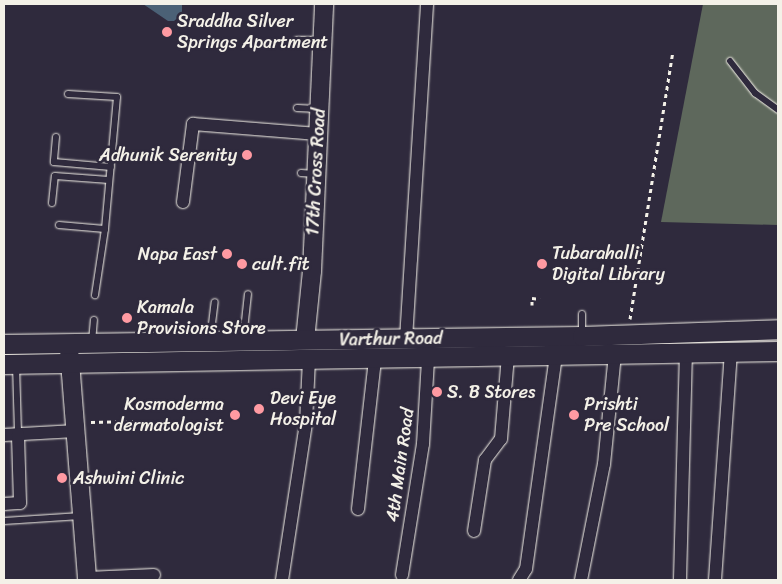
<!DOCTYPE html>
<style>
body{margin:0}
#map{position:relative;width:782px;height:584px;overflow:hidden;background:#2f2a3d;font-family:Sriracha,sans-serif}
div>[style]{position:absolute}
.green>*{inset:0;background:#5e685c}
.water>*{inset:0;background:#4b6176}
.path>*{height:3px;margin-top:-1.5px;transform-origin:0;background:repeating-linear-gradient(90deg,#f4f1e8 0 4px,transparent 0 8px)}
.roads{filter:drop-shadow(0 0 1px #f4f1e8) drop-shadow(0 0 1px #f4f1e8)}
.lane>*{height:6px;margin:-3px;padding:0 3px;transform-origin:3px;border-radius:3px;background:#2f2a3d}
.street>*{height:12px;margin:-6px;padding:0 6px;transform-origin:6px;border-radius:6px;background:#2f2a3d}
.secondary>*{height:18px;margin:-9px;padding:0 9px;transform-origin:9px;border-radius:9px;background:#2f2a3d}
.primary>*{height:19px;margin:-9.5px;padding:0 9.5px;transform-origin:9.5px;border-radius:9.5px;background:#2f2a3d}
.dots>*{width:14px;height:14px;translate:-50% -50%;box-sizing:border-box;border:2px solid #2f2a3d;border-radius:50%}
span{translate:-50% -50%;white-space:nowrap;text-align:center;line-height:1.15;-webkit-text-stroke:5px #2f2a3d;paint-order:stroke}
.poi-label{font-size:18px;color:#f4f1e8}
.left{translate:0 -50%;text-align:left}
.right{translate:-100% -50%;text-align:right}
.street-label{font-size:18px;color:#f4f1e8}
.frame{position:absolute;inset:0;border:5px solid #f4f1e8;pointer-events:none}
</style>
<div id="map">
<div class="green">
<div style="clip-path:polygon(703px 4px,778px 4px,778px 225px,661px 222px)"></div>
</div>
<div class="water">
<div style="clip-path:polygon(143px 4px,182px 4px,182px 14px,174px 21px,168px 21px)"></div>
</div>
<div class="path">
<div style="left:532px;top:305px;width:7px;rotate:-90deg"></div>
<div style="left:532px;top:298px;width:8px;rotate:7deg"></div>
<div style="left:630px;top:319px;width:271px;rotate:-80.9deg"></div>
<div style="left:91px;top:422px;width:42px;rotate:-1.4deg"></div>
</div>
<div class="roads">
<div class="lane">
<div style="left:297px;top:40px;width:24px"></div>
<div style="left:730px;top:61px;width:41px;rotate:52deg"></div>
<div style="left:755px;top:93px;width:29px;rotate:36deg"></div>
<div style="left:68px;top:94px;width:49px;rotate:3.5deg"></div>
<div style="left:117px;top:97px;width:133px;rotate:95.2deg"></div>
<div style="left:105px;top:229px;width:67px;rotate:98.6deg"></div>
<div style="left:297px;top:108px;width:21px;rotate:3deg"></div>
<div style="left:56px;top:137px;width:25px;rotate:95deg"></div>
<div style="left:54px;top:162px;width:57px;rotate:5deg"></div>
<div style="left:301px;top:173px;width:14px;rotate:4deg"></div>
<div style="left:52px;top:203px;width:27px;rotate:-84deg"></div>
<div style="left:55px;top:176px;width:54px;rotate:4.2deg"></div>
<div style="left:59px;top:225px;width:46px;rotate:5deg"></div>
<div style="left:582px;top:314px;width:20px;rotate:90deg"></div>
<div style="left:243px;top:339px;width:45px;rotate:-83.7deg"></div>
<div style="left:210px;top:340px;width:38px;rotate:-83deg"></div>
<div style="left:92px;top:342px;width:22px;rotate:-85deg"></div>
<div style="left:16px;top:365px;width:69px;rotate:88.3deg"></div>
<div style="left:4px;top:521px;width:77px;rotate:-3.7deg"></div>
</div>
<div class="street">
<div style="left:183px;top:202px;width:79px;rotate:-82.7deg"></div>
<div style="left:193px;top:124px;width:125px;rotate:4.6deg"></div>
<div style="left:406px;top:339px;width:336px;rotate:-86.4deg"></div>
<div style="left:4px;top:435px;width:72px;rotate:-3.2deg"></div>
<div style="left:4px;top:504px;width:16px;rotate:-4deg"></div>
<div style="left:20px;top:503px;width:69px;rotate:-91.7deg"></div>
<div style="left:358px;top:509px;width:151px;rotate:-83.5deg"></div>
<div style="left:474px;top:531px;width:72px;rotate:-81.2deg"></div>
<div style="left:485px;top:460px;width:26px;rotate:-53deg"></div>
<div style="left:501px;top:439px;width:83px;rotate:-85.2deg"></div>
<div style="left:402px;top:575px;width:133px;rotate:-80.9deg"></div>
<div style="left:423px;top:444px;width:85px;rotate:-86.6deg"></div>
<div style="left:87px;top:578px;width:67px;rotate:-2.6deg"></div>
<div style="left:282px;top:580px;width:159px;rotate:-81.3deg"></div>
<div style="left:306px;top:423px;width:64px;rotate:-87.3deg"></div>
<div style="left:519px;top:580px;width:13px;rotate:-58deg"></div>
<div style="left:526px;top:569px;width:216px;rotate:-82deg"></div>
<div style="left:581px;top:580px;width:118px;rotate:-78.8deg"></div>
<div style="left:604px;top:464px;width:111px;rotate:-84.3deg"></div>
<div style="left:680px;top:580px;width:227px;rotate:-88.5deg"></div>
<div style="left:715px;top:580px;width:229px;rotate:-86deg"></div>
</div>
<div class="secondary">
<div style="left:305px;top:340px;width:69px;rotate:-84.2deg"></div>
<div style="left:312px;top:271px;width:267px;rotate:-87.4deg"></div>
<div style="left:69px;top:349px;width:232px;rotate:85.5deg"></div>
</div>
<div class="primary">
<div style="left:4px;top:344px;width:578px;rotate:-0.79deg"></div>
<div style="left:582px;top:336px;width:196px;rotate:-2deg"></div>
<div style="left:4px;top:364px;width:774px;rotate:-0.96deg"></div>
</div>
</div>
<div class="dots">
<div style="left:167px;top:32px;background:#ff9aa2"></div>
<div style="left:247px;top:155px;background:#ff9aa2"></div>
<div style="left:227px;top:254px;background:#ff9aa2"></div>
<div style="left:242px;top:264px;background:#ff9aa2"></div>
<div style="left:542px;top:264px;background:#ff9aa2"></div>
<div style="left:127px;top:318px;background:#ff9aa2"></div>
<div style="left:437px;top:392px;background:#ff9aa2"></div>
<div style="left:259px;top:409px;background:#ff9aa2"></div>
<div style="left:235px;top:415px;background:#ff9aa2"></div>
<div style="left:574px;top:415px;background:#ff9aa2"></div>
<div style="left:62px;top:478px;background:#ff9aa2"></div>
</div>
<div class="poi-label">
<span class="left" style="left:177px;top:32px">Sraddha Silver<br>Springs Apartment</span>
<span class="right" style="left:237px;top:155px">Adhunik Serenity</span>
<span class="right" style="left:217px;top:254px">Napa East</span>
<span class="left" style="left:552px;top:264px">Tubarahalli<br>Digital Library</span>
<span class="left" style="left:252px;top:264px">cult.fit</span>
<span class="left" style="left:137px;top:318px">Kamala<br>Provisions Store</span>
<span class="left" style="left:447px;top:392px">S. B Stores</span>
<span class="left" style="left:270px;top:409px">Devi Eye<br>Hospital</span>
<span class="right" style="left:224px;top:415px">Kosmoderma<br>dermatologist</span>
<span class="left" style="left:584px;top:415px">Prishti<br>Pre School</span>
<span class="left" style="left:73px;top:478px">Ashwini Clinic</span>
</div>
<div class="street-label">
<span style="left:316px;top:172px;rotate:-87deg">17th Cross Road</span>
<span style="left:391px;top:339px;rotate:-1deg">Varthur Road</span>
<span style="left:400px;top:465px;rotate:-82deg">4th Main Road</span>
</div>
<div class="frame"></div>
</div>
